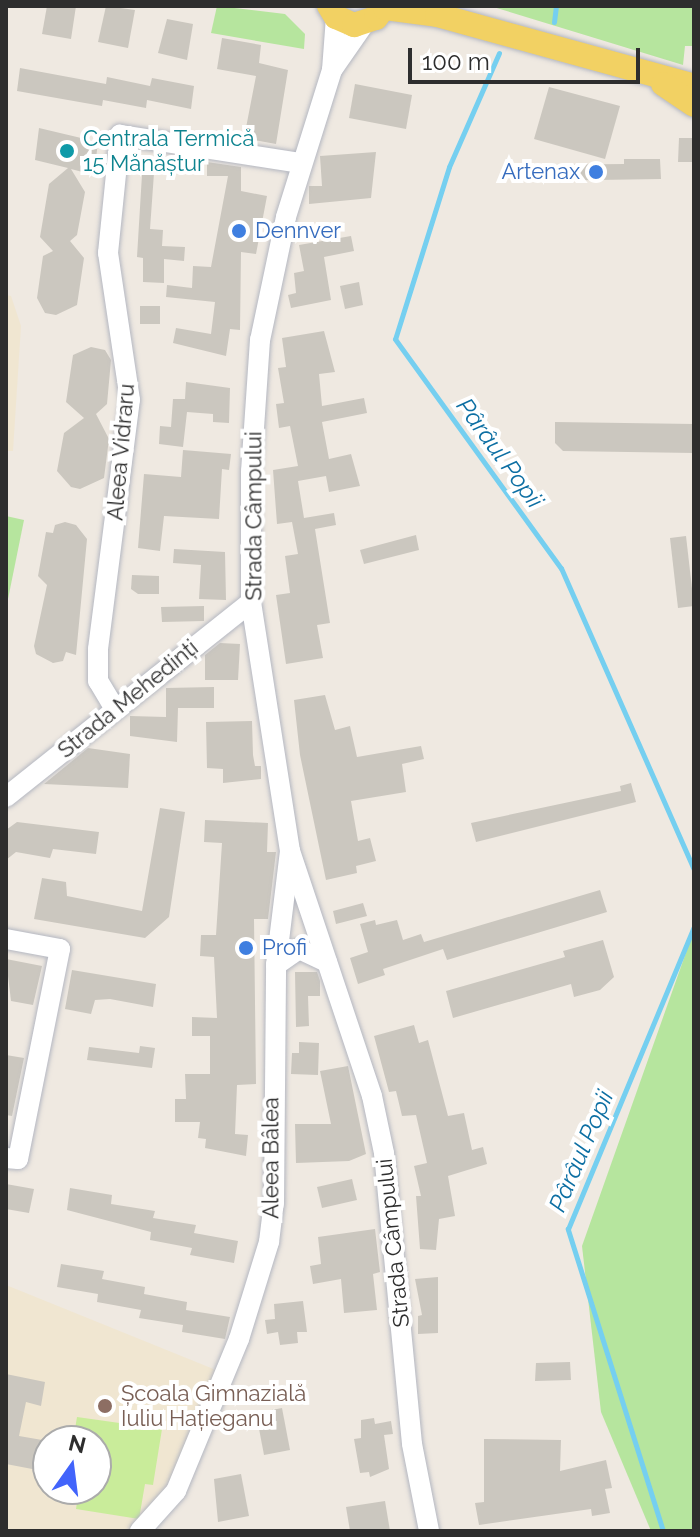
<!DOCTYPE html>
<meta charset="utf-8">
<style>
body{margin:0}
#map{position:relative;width:700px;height:1537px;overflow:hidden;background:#efe9e1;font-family:Raleway,sans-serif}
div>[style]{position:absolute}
.education>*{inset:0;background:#f0e6d1}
.green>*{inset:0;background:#b6e59e}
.pitch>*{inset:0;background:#c9ec9a}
.stream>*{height:5px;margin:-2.5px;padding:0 2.5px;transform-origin:2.5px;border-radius:2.5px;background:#75cff0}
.building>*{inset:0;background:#cbc7bf}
.roads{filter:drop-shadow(0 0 2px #b4b7c1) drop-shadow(0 0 2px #b4b7c1)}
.minor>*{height:20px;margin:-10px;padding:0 10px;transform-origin:10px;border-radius:10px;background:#fff}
.major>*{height:24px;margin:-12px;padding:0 12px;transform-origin:12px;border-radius:12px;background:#f2d163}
.dots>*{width:22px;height:22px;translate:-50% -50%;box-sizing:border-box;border:4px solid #fff;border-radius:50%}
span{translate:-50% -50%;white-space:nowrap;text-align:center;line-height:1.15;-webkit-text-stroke:8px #fff;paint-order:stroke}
.culture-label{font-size:22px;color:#0d838f}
.left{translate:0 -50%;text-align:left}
.shop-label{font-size:22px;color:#366cbe}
.right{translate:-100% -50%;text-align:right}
.street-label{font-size:22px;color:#2e2e2e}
.education-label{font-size:22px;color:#785e54}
.water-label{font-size:24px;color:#0d6fa3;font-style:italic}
.frame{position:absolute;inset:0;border:8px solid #2e2e2e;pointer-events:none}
.north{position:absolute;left:32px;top:1425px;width:80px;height:80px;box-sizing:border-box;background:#fff;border:2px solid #ababab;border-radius:50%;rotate:14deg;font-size:22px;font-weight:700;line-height:32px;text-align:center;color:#2e2e2e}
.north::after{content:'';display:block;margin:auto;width:28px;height:36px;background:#4264fb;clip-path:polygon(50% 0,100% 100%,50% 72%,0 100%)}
.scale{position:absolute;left:408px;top:48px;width:232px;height:36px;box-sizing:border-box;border:4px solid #2e2e2e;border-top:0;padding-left:10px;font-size:24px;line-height:28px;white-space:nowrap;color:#2e2e2e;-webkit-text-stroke:6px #fff;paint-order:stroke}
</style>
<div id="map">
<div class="education">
<div style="clip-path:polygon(6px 295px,11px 296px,21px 326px,13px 451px,6px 451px)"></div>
<div style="clip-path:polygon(evenodd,6px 1285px,216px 1370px,176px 1486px,128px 1531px,6px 1531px,6px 1285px,48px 1441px,96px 1441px,96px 1489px,48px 1489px,48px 1441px)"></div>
</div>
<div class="green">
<div style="clip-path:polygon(217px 6px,285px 14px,305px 34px,304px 49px,211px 33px)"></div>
<div style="clip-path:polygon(490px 6px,694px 6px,694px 46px,685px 46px,683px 65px)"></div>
<div style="clip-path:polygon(6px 516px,24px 520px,7px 604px,6px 604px)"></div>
<div style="clip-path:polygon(694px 930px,694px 1531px,651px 1531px,601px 1412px,582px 1246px)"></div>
</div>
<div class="pitch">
<div style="clip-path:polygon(77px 1417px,162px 1429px,153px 1485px,145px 1484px,139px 1519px,76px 1509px,79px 1489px,96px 1489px,96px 1441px,73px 1441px)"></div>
</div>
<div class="stream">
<div style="left:554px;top:22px;width:16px;rotate:-83deg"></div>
<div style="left:499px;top:53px;width:124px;rotate:113.7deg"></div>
<div style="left:449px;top:167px;width:180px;rotate:107.4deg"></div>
<div style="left:395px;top:339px;width:283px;rotate:54.1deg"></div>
<div style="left:561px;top:568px;width:330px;rotate:66.2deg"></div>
<div style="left:663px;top:1531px;width:317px;rotate:-107.5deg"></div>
<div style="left:568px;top:1229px;width:327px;rotate:-67.4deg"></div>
</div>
<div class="building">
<div style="clip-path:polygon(47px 6px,76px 6px,71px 39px,42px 34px)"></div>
<div style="clip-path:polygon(106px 6px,135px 10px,128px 48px,98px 42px)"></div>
<div style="clip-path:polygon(167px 19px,193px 24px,187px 60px,158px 53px)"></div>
<div style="clip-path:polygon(222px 38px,261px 45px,259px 63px,288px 70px,276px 144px,244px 138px,256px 76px,217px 69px)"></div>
<div style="clip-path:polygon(20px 68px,106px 84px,107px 77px,150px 86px,152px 78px,194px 86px,191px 109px,147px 100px,146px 108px,103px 100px,102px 106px,17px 91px)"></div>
<div style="clip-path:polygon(355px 84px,412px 95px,406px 129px,349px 118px)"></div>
<div style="clip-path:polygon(549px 87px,620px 106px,605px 159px,534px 139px)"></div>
<div style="clip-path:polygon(39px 128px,98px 142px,94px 175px,71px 169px,85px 192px,77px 235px,70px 241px,84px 258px,77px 305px,56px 315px,45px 313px,37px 298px,43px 256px,53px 251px,40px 237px,49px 184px,68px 168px,35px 160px)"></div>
<div style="clip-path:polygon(679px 138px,694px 138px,694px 162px,678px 162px)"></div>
<div style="clip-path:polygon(376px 152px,371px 198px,309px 204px,309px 186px,322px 186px,320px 156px)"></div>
<div style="clip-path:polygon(143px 158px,155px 159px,150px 229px,163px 230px,162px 246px,185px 247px,184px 261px,164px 259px,164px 283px,143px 282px,143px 258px,137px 257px)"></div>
<div style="clip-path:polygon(624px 159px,660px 159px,661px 179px,533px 181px,532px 165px,624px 164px)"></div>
<div style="clip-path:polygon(207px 162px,241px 167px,241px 191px,267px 196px,256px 254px,241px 252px,240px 330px,230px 329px,226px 356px,173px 343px,176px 328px,211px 334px,215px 302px,166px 297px,167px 285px,192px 288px,193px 266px,211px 267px,228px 176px,207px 176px)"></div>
<div style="clip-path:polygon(351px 236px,354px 251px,324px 257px,331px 300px,291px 308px,288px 295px,296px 293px,294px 273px,304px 271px,299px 245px)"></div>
<div style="clip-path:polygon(359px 282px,363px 305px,345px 309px,340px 286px)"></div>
<div style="clip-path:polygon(140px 306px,160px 306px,160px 324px,140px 324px)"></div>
<div style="clip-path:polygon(324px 331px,335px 372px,319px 374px,322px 406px,364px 398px,367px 413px,322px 422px,329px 459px,351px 454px,360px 486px,329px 492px,326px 476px,298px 481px,304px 518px,334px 513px,336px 525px,315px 529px,330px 623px,317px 625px,323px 658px,286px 664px,276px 595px,290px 593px,285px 556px,298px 554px,292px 522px,277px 524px,273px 470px,298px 466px,290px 426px,279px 428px,276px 404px,284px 403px,278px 368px,286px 367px,282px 338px)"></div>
<div style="clip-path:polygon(91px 347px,105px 350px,111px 360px,107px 404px,96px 414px,109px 439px,104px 478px,80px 489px,71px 487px,57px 471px,64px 433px,84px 418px,66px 402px,73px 355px)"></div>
<div style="clip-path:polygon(186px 382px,230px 388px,229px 423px,213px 422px,213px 414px,187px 412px,183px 447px,159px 444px,160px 426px,171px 427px,173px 399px,185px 399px)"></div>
<div style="clip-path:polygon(555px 422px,694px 424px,694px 453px,563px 451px,555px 443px)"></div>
<div style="clip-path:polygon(183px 450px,231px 454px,229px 470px,222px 469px,219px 519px,164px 516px,160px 551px,138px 548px,144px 474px,181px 477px)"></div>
<div style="clip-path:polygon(65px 522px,76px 525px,87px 539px,76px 655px,66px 652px,63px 661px,53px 663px,36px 654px,34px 646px,47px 585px,38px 576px,46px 532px,53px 533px,55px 525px)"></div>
<div style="clip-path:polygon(416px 535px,419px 550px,364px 564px,360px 550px)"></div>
<div style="clip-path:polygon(686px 536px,694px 606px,678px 608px,670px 538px)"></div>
<div style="clip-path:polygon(174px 549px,225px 552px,226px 600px,199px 599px,201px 565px,173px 563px)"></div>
<div style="clip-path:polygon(132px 575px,159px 576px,159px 594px,138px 594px,131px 589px)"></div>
<div style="clip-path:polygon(204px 606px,204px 621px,162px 622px,161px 607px)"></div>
<div style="clip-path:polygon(220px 643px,240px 644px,238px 680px,205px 680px,205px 655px)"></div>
<div style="clip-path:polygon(214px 687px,214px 708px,178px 708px,177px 742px,130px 736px,130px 716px,166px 717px,166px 688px)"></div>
<div style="clip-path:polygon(325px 695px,335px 730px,350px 726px,357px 757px,421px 746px,424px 759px,402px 764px,406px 792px,351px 801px,358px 841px,370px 838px,376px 861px,356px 866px,357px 873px,326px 880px,300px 755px,294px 700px)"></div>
<div style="clip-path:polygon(252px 721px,253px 755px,255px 766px,261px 766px,261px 779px,223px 783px,223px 769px,207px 768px,206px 722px)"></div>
<div style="clip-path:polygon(88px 748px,130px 754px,128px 788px,44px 784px)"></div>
<div style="clip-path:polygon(631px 783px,636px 802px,476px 842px,471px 823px,621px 791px,620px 786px)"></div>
<div style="clip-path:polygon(160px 808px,185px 812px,169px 917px,145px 938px,34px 919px,42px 878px,66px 882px,67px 896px,142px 911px)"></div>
<div style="clip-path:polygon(205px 820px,268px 823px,267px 852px,276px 852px,268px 919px,254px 919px,256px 1084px,237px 1085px,235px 1134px,248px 1135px,246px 1156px,205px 1148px,206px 1139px,198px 1138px,200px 1122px,175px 1122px,175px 1099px,186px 1099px,185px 1074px,210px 1074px,210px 1036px,192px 1036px,192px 1017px,217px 1018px,214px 957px,200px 956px,201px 935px,216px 935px,222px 843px,204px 842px)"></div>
<div style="clip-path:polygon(17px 822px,99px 832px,96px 854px,53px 849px,50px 858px,16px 852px,6px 860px,6px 830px)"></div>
<div style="clip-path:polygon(600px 890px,607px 912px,447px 960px,443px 949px,383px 969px,385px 975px,358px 984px,350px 958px,368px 952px,360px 924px,375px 920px,376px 925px,397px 920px,403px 940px,421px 934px,424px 942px)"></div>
<div style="clip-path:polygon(363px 903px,367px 916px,336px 924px,333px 911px)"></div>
<div style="clip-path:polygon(603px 940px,614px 977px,600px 990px,574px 997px,571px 984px,453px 1018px,446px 991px,565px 957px,563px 951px)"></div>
<div style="clip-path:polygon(6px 959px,42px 966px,33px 1005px,11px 1001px)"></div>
<div style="clip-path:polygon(72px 970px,156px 984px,153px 1007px,110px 999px,95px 1000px,91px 1014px,65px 1009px)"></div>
<div style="clip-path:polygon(295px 972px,317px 972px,320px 981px,320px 996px,308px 996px,309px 1026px,296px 1027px)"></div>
<div style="clip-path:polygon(414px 1025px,419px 1043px,428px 1040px,448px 1116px,464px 1113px,472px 1150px,483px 1147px,487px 1164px,448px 1176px,455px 1216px,439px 1219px,436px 1250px,420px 1249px,416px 1196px,421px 1196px,414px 1166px,427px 1163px,416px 1115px,402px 1116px,396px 1091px,389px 1092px,374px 1036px)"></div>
<div style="clip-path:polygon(299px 1042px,319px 1043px,318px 1075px,291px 1074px,292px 1053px,299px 1053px)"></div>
<div style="clip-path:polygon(140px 1046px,155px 1048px,152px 1068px,87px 1060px,89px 1047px,139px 1053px)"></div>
<div style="clip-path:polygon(6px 1055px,24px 1058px,12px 1116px,6px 1115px)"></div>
<div style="clip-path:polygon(348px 1066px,366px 1154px,349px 1161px,296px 1163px,295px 1124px,331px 1124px,320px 1071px)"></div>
<div style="clip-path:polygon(352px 1179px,357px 1200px,322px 1208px,317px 1187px)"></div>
<div style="clip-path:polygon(6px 1184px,34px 1189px,29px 1213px,6px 1209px)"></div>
<div style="clip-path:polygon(70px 1188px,112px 1195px,111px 1204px,155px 1211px,153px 1218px,196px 1225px,194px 1233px,238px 1241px,234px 1263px,190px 1255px,192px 1248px,150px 1240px,151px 1232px,67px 1210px)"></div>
<div style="clip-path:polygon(375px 1229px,380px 1272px,373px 1274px,377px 1310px,344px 1313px,341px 1279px,313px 1284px,310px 1266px,321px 1264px,318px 1237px)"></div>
<div style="clip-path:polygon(61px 1264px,104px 1271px,102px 1279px,145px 1287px,144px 1294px,187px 1302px,186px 1310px,230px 1317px,225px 1339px,182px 1332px,183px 1325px,139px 1318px,141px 1310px,97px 1302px,98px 1294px,57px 1287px)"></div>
<div style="clip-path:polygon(438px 1277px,438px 1333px,418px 1334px,418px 1316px,422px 1315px,415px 1279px)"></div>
<div style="clip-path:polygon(303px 1301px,307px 1332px,297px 1332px,298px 1343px,280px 1345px,278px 1332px,267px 1334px,265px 1320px,275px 1319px,274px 1304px)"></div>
<div style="clip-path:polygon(570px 1362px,571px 1380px,535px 1381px,536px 1363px)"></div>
<div style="clip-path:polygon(6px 1374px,45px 1382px,41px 1406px,26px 1402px,19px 1436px,48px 1441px,48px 1472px,6px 1464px)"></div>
<div style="clip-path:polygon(282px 1408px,290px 1450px,264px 1455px,256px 1413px)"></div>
<div style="clip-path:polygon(374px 1418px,375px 1424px,391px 1421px,393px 1434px,384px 1435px,389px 1469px,370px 1477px,369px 1472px,360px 1473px,354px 1439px,361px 1438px,361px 1420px)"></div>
<div style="clip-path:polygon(484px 1439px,561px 1440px,560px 1471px,606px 1460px,612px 1488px,605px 1489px,610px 1513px,592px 1516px,591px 1509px,479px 1525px,475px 1503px,484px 1502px)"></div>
<div style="clip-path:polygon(241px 1474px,249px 1516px,218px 1522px,214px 1479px)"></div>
<div style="clip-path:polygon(385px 1501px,390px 1531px,350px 1531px,346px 1507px)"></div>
</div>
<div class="roads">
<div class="minor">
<div style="left:336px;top:17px;width:53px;rotate:94.3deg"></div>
<div style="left:332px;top:70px;width:154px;rotate:107.4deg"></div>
<div style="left:286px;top:217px;width:126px;rotate:101.9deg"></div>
<div style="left:260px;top:340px;width:131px;rotate:93.9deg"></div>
<div style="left:251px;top:471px;width:131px;rotate:90deg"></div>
<div style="left:251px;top:602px;width:252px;rotate:81.1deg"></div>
<div style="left:290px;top:851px;width:258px;rotate:71.5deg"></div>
<div style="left:372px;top:1096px;width:58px;rotate:78.1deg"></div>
<div style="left:384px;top:1153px;width:292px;rotate:84.5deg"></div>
<div style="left:412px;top:1444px;width:89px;rotate:78.9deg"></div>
<div style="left:332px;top:70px;width:56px;rotate:-55.2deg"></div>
<div style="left:115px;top:709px;width:33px;rotate:-121deg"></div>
<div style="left:98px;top:681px;width:32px;rotate:-90deg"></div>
<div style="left:98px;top:649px;width:251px;rotate:-82.7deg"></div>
<div style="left:130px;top:400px;width:149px;rotate:-98.5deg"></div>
<div style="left:108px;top:253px;width:119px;rotate:-84.2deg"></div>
<div style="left:120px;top:135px;width:183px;rotate:8.8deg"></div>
<div style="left:6px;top:797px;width:313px;rotate:-38.5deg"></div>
<div style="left:6px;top:939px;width:55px;rotate:10.5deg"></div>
<div style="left:60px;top:949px;width:214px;rotate:101.3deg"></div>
<div style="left:18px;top:1159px;width:12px;rotate:-175deg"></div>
<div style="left:276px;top:965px;width:28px;rotate:-35deg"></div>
<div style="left:299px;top:949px;width:31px;rotate:25deg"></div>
<div style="left:140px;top:1531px;width:54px;rotate:-48deg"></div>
<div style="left:176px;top:1491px;width:165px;rotate:-67.5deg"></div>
<div style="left:239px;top:1339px;width:102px;rotate:-72.8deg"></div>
<div style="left:269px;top:1242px;width:38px;rotate:-83deg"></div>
<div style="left:274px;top:1204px;width:239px;rotate:-89.5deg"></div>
<div style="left:276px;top:965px;width:115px;rotate:-83deg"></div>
</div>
<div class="major">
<div style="left:329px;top:6px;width:13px;rotate:58deg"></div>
<div style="left:336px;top:17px;width:20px;rotate:24deg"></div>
<div style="left:354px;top:25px;width:23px;rotate:-18deg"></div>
<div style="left:376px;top:18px;width:15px;rotate:-53deg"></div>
<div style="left:385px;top:8px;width:52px;rotate:7.7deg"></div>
<div style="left:437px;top:15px;width:267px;rotate:15.4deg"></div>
<div style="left:663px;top:84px;width:37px;rotate:34deg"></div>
</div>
</div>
<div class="dots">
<div style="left:67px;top:151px;background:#0f9aa8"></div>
<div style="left:596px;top:172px;background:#3f7fe0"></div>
<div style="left:239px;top:231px;background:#3f7fe0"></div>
<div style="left:246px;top:948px;background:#3f7fe0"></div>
<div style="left:105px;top:1406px;background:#8d6e63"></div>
</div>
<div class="culture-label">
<span class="left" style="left:83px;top:151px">Centrala Termică<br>15 Mănăștur</span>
</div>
<div class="shop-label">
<span class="right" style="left:580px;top:172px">Artenax</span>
<span class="left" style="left:255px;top:231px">Dennver</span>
<span class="left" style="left:262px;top:948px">Profi</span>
</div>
<div class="street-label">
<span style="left:121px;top:452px;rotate:-85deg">Aleea Vidraru</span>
<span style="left:254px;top:516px;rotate:-90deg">Strada Câmpului</span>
<span style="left:128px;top:699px;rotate:-39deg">Strada Mehedinți</span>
<span style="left:271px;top:1158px;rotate:-90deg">Aleea Bâlea</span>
<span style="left:393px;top:1243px;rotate:-96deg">Strada Câmpului</span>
</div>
<div class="education-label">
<span class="left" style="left:121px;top:1406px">Școala Gimnazială<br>Iuliu Hațieganu</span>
</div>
<div class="water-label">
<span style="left:500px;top:453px;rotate:54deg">Pârâul Popii</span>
<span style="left:581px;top:1151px;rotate:-67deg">Pârâul Popii</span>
</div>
<div class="frame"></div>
<div class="north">N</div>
<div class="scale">100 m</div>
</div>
